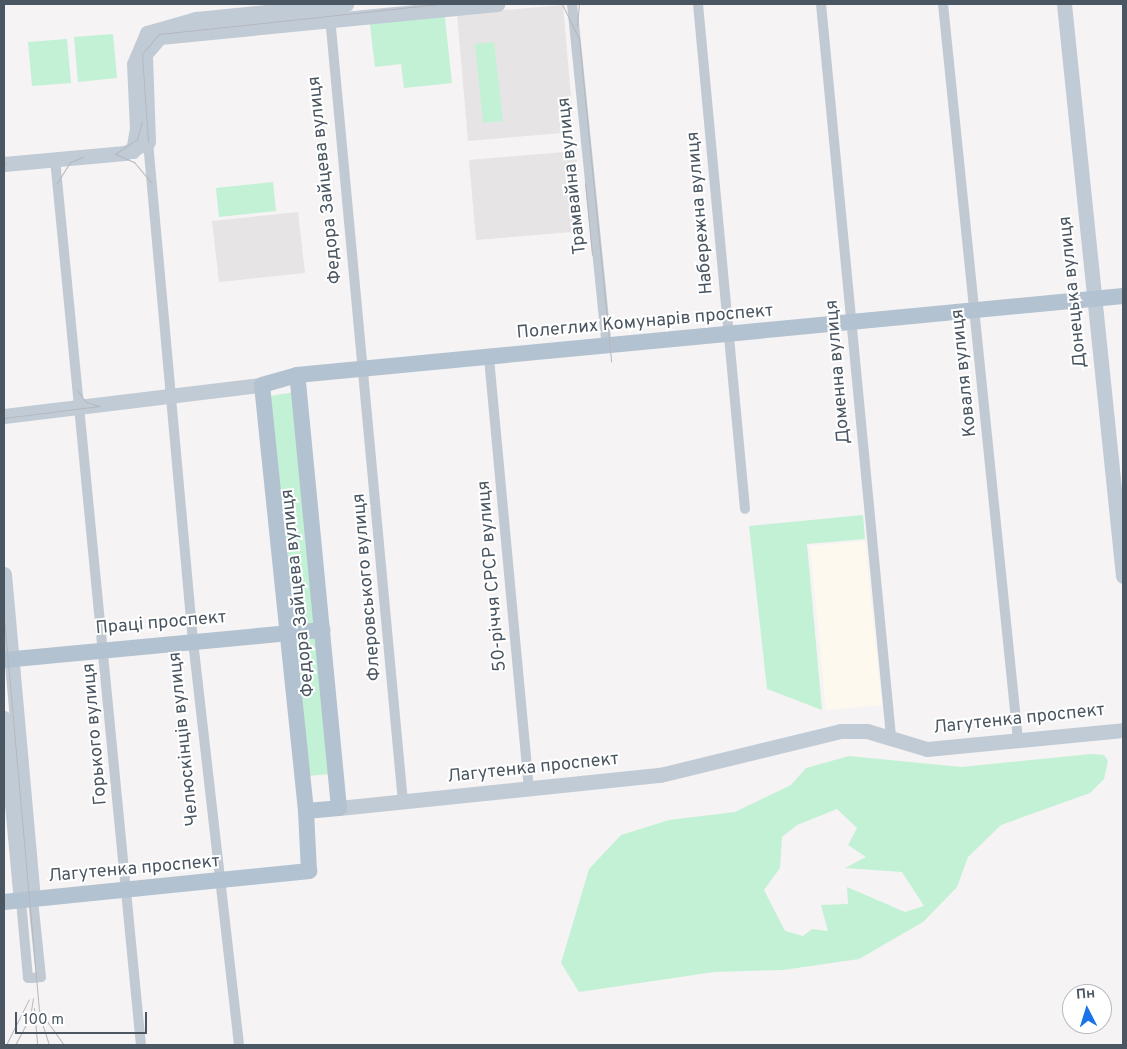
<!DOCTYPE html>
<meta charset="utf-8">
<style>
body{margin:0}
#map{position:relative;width:1127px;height:1049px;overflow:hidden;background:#f5f3f3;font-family:Overpass,sans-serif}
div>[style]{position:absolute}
.commercial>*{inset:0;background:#fdf9ef}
.education>*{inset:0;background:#e6e4e5}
.green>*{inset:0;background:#c3f1d5}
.street>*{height:10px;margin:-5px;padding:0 5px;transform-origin:5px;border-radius:5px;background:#c1cad2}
.secondary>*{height:15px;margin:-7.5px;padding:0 7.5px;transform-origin:7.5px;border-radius:7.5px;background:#c1cbd6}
.primary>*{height:16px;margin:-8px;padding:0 8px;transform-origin:8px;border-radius:8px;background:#b3c2d1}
.tram>*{height:1px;margin:-0.5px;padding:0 0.5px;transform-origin:0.5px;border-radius:0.5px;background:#b5b8bd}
span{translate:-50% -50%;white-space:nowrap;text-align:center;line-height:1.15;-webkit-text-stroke:4px #fff;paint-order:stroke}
.street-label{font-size:18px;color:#4a5661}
.frame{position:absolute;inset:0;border:5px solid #4a5661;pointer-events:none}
.north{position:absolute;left:1062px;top:984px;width:50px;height:50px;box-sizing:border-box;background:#fff;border:1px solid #b7bbc0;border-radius:50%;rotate:355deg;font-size:14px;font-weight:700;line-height:20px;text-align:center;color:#4a5661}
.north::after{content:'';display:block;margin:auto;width:18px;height:22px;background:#1a73e8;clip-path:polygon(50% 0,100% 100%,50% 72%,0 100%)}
.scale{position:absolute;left:15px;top:1012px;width:132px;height:22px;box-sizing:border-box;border:2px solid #4a5661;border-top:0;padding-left:6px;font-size:15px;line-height:18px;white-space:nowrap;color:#4a5661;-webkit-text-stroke:4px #fff;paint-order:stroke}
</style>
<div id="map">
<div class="commercial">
<div style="clip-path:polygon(865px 541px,882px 705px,826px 710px,810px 546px)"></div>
</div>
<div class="education">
<div style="clip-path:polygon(563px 5px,574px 132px,468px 141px,457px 14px)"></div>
<div style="clip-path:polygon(576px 151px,584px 231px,476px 240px,469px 160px)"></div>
<div style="clip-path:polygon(298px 212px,305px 273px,219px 282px,212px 221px)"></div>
</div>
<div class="green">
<div style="clip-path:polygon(444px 9px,452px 83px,404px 88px,401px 64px,375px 67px,369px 17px)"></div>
<div style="clip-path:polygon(113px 34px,117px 78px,78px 82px,74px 37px)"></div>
<div style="clip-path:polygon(67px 39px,71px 83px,32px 86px,28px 42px)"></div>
<div style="clip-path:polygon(494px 42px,503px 121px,483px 123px,475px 44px)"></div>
<div style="clip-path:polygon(273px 182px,276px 211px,219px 217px,216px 188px)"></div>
<div style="clip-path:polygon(295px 392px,319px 624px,292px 627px,270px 396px)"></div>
<div style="clip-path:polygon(863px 515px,865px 539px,807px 544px,822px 710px,767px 689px,749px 526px)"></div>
<div style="clip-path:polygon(318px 637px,331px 774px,307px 776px,294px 639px)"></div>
<div style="clip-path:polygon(evenodd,1091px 754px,1104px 755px,1108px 761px,1104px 779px,1090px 793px,1001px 825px,968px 857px,957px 887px,923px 922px,859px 959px,783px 970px,714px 972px,579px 992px,561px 963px,589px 869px,621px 835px,669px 820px,735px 812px,791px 785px,806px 768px,849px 756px,961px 767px,1091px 754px,837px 809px,857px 828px,848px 845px,866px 857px,845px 868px,902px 872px,924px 906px,905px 912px,847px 887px,848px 904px,821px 905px,828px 931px,812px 929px,803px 936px,785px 931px,764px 890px,780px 868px,782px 837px,797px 825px,837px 809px)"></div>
</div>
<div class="street">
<div style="left:572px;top:4px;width:344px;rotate:84.2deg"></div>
<div style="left:698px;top:4px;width:507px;rotate:84.68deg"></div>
<div style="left:821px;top:4px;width:736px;rotate:84.54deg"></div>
<div style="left:943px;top:4px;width:740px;rotate:84.18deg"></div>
<div style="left:330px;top:17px;width:788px;rotate:84.69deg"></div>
<div style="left:148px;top:142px;width:501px;rotate:84.85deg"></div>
<div style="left:193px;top:641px;width:407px;rotate:83.5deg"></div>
<div style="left:55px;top:159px;width:890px;rotate:84.46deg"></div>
<div style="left:489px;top:358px;width:435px;rotate:84.7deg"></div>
<div style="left:21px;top:901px;width:77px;rotate:84.8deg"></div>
<div style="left:28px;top:978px;width:4px"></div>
<div style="left:32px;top:978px;width:9px;rotate:-6deg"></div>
<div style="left:41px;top:977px;width:78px;rotate:-95.9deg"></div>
</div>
<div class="secondary">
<div style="left:1064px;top:4px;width:575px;rotate:84.11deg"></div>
<div style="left:133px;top:151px;width:22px;rotate:-80deg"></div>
<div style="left:137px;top:129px;width:65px;rotate:-92.6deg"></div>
<div style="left:134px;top:64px;width:34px;rotate:-67deg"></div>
<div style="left:147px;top:33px;width:51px;rotate:-15.9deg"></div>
<div style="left:196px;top:19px;width:151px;rotate:-5.7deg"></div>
<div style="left:4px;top:164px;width:121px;rotate:-5.2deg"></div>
<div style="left:125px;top:153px;width:25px;rotate:-26deg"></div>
<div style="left:148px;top:142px;width:88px;rotate:-92deg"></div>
<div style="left:145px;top:54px;width:23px;rotate:-49deg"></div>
<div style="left:160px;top:37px;width:339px;rotate:-5.6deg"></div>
<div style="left:4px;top:416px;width:260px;rotate:-6.9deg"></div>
<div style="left:4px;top:574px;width:326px;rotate:84.9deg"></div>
<div style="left:4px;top:718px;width:184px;rotate:84.7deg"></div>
<div style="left:339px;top:808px;width:323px;rotate:-5.9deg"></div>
<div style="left:660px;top:775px;width:186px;rotate:-13.7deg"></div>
<div style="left:841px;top:731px;width:26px"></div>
<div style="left:867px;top:731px;width:63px;rotate:16.7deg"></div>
<div style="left:927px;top:749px;width:197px;rotate:-5.5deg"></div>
</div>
<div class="primary">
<div style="left:4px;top:660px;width:320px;rotate:-5.4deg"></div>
<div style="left:306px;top:811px;width:428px;rotate:-95.9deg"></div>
<div style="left:262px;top:385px;width:36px;rotate:-16deg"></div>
<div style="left:297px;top:375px;width:830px;rotate:-5.46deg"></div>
<div style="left:4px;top:902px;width:307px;rotate:-5.8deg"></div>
<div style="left:309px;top:871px;width:60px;rotate:-92.9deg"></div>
<div style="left:306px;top:811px;width:33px;rotate:-5deg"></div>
<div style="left:339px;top:808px;width:435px;rotate:-95.5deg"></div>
</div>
<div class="tram">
<div style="left:562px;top:4px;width:39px;rotate:64deg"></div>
<div style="left:579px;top:39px;width:324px;rotate:84.3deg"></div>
<div style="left:577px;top:26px;width:22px;rotate:-85deg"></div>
<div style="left:148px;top:142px;width:88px;rotate:-93.9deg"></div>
<div style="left:142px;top:54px;width:26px;rotate:-50deg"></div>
<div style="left:159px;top:34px;width:284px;rotate:-6.1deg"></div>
<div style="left:115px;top:154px;width:27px;rotate:-34deg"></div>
<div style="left:137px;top:139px;width:18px;rotate:-74deg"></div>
<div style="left:115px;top:154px;width:21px;rotate:23deg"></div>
<div style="left:134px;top:162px;width:26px;rotate:50deg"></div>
<div style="left:4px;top:164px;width:2px"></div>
<div style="left:57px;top:183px;width:25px;rotate:-58deg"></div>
<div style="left:70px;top:162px;width:14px;rotate:-21deg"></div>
<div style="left:585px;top:183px;width:72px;rotate:84.4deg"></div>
<div style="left:77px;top:390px;width:15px;rotate:53deg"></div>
<div style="left:86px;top:402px;width:14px;rotate:17deg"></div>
<div style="left:4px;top:418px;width:96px;rotate:-7.2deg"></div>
<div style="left:4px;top:618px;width:394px;rotate:84.9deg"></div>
<div style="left:39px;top:1010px;width:43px;rotate:54.5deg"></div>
<div style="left:34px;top:1008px;width:37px;rotate:85deg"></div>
<div style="left:40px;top:1017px;width:29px;rotate:72deg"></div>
<div style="left:6px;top:1045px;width:51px;rotate:-63.4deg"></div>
<div style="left:15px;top:1045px;width:32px;rotate:-62deg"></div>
<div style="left:30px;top:1017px;width:19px;rotate:-81deg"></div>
</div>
<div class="street-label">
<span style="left:573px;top:176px;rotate:-96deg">Трамвайна вулиця</span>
<span style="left:326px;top:180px;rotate:-96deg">Федора Зайцева вулиця</span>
<span style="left:701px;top:213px;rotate:-95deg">Набережна вулиця</span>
<span style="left:1074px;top:292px;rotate:-96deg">Донецька вулиця</span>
<span style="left:645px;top:323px;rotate:-5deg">Полеглих Комунарів проспект</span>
<span style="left:839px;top:372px;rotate:-95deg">Доменна вулиця</span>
<span style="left:965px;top:373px;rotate:-96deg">Коваля вулиця</span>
<span style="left:493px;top:576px;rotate:-95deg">50-річчя СРСР вулиця</span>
<span style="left:368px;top:587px;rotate:-95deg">Флеровського вулиця</span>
<span style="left:299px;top:593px;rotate:-96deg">Федора Зайцева вулиця</span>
<span style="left:161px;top:624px;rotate:-5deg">Праці проспект</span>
<span style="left:1019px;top:720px;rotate:-6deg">Лагутенка проспект</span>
<span style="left:96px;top:734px;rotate:-95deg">Горького вулиця</span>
<span style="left:185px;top:739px;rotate:-96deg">Челюскінців вулиця</span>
<span style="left:533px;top:769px;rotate:-6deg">Лагутенка проспект</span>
<span style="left:134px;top:870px;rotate:-5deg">Лагутенка проспект</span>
</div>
<div class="frame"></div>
<div class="north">Пн</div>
<div class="scale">100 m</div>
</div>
